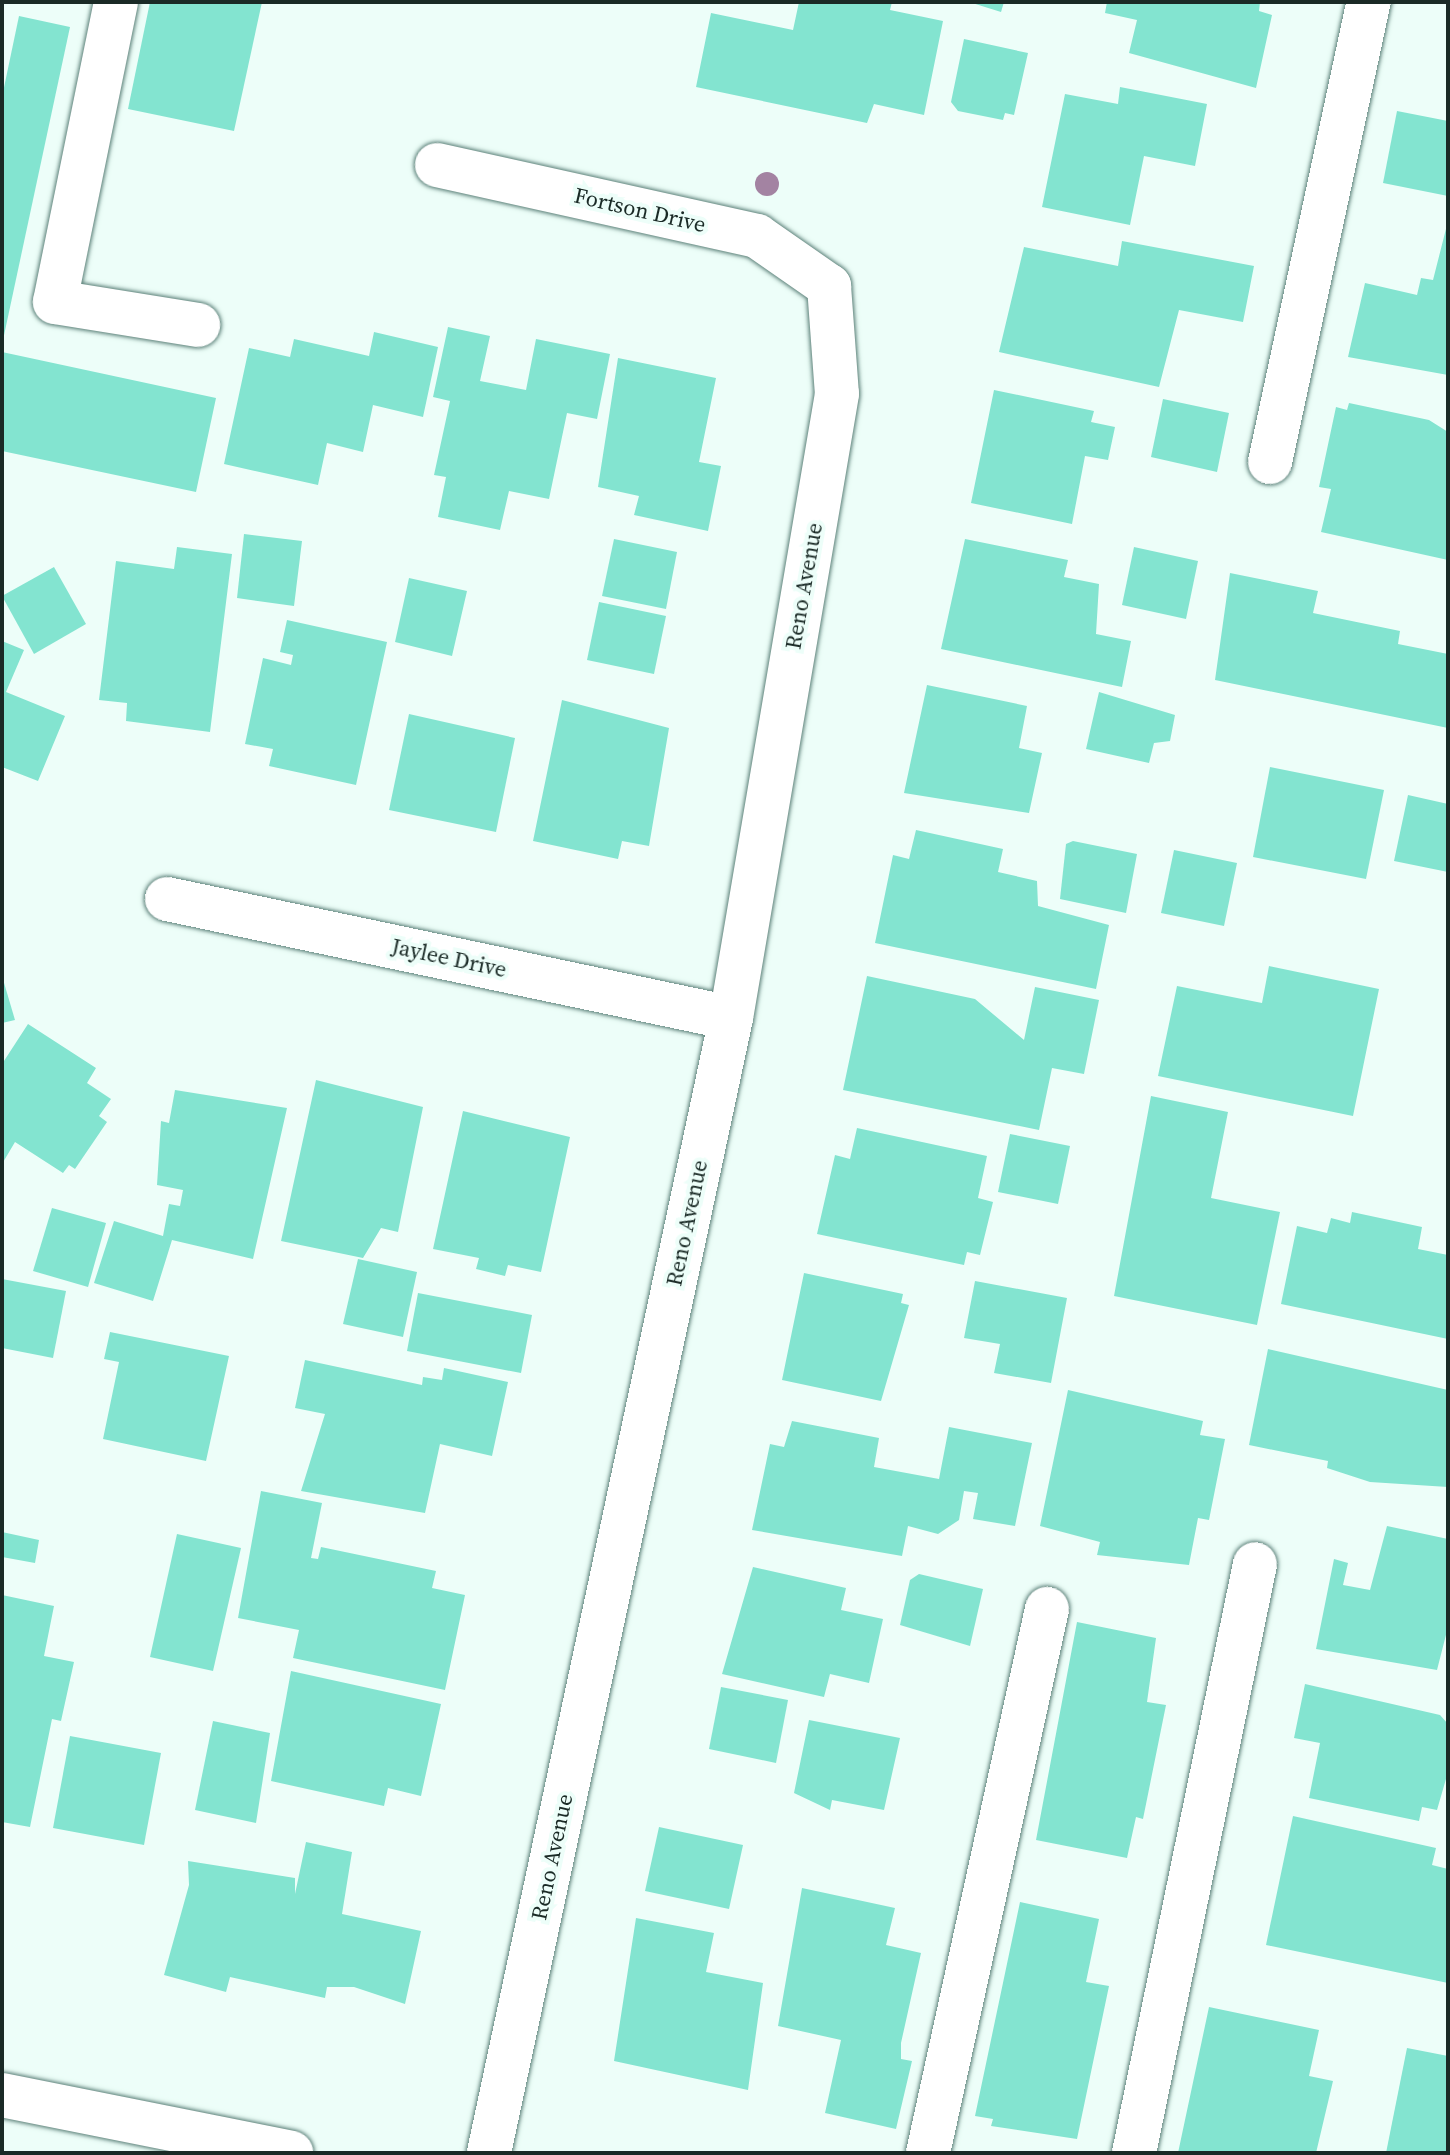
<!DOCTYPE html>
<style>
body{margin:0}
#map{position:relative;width:1450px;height:2155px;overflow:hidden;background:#edfef9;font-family:"Source Serif 4",serif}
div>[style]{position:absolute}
.building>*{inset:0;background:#83e4d0}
.roads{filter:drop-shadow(0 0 2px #5d827a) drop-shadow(0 0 2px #5d827a)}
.minor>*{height:44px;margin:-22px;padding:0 22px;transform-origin:22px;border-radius:22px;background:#fff}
.trees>*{width:24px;height:24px;margin:-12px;border-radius:50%;background:#a383a2}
span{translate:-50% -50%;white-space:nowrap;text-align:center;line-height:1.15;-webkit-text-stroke:8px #edfef9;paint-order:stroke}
.street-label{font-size:22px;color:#1a2a26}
.frame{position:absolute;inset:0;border:4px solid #1a2a26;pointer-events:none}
</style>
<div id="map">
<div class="building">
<div style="clip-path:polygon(150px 2px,262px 2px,234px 131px,128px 109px)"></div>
<div style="clip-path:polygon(799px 2px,892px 2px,890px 10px,943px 21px,924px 115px,874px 104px,867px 123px,696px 87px,711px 13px,793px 30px)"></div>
<div style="clip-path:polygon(969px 2px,1004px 2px,1001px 12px)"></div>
<div style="clip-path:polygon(1107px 2px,1260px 2px,1259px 11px,1272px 15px,1256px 88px,1129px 53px,1137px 20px,1105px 13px)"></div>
<div style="clip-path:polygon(19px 16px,70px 27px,3px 340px,2px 97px)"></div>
<div style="clip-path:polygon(964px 39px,1028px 53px,1014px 115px,1005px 113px,1003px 120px,958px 111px,951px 102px)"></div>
<div style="clip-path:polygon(1120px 87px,1207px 104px,1195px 166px,1144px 156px,1130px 225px,1042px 207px,1065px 94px,1118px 104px)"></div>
<div style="clip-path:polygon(1397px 111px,1448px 121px,1448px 196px,1383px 183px)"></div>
<div style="clip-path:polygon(1448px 221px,1448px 375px,1348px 357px,1365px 283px,1417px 295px,1421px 278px,1433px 280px)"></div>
<div style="clip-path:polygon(1122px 241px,1254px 266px,1243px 322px,1179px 310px,1159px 387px,999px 352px,1024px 247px,1118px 266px)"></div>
<div style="clip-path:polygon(448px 327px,490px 336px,480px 381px,526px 390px,536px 339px,610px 354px,597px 419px,567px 413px,549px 499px,509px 491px,500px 530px,438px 517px,446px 477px,434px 475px,450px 401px,433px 397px)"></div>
<div style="clip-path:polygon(374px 332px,438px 347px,423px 417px,373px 405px,363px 452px,327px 443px,318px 485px,224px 464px,249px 348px,290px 357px,294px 339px,369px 356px)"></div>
<div style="clip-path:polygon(2px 352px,216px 398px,196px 492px,2px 451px)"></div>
<div style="clip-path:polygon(618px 358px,716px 378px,699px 462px,721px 466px,708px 531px,634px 515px,639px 496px,598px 487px)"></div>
<div style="clip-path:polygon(994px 390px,1094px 411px,1091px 422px,1115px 427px,1108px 460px,1085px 456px,1072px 524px,971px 503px)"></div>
<div style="clip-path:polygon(1163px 399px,1229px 413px,1217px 472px,1151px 457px)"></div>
<div style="clip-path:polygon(1349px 403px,1429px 420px,1448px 432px,1448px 560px,1321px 532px,1331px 489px,1319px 487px,1336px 407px,1347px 410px)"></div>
<div style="clip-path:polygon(244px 534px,302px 541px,294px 606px,237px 598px)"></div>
<div style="clip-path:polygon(614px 539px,677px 552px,666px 609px,602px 596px)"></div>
<div style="clip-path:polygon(965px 539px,1068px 560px,1064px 577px,1099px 584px,1096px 634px,1131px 641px,1122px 687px,941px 649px)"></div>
<div style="clip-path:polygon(177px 547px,232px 554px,210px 732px,126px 721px,127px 703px,99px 700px,116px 561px,174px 569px)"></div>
<div style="clip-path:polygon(1134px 547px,1198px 561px,1186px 619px,1122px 605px)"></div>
<div style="clip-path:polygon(54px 567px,86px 624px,34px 654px,2px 596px)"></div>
<div style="clip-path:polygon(1230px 573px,1318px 591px,1313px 613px,1400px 631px,1398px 644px,1448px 654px,1448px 728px,1215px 680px)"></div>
<div style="clip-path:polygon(409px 578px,467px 591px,452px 656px,395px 642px)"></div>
<div style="clip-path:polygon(599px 602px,666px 616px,654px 674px,587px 660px)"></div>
<div style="clip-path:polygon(287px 620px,387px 642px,356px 785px,269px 766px,273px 749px,245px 744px,263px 658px,291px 665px,293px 655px,280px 652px)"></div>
<div style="clip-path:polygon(2px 641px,24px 650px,6px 692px,65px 716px,38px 781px,2px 767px)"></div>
<div style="clip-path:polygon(927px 685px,1027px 706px,1019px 748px,1042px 753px,1029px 813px,904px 793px)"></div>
<div style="clip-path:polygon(1099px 692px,1175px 715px,1170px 741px,1154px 743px,1149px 763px,1086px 749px)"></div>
<div style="clip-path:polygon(562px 700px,669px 728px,649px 846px,622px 841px,618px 859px,533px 841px)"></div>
<div style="clip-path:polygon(409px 714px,515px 738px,496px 832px,389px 810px)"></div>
<div style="clip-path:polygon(1270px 767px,1384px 790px,1366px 879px,1253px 857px)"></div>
<div style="clip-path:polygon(1408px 795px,1448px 804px,1448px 872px,1394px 861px)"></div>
<div style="clip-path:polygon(916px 830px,1003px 849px,998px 872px,1037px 881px,1038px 906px,1109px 925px,1096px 989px,875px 943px,893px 855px,909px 859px)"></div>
<div style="clip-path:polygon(1073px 841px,1137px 854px,1126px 913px,1060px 899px,1066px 844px)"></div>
<div style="clip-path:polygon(1174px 850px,1237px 863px,1224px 926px,1161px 913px)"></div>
<div style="clip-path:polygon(1269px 966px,1379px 989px,1353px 1116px,1158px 1076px,1177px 986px,1262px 1003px)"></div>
<div style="clip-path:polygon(2px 976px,15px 1020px,2px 1023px)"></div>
<div style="clip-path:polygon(867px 976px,975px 999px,1024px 1040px,1035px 987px,1099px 1000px,1084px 1074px,1052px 1068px,1039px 1130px,843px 1090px)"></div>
<div style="clip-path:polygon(28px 1024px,96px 1068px,87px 1083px,111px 1099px,99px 1116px,107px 1122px,75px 1169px,69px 1165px,63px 1173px,15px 1142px,2px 1164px,2px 1064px)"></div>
<div style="clip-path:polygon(316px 1080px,423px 1107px,398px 1232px,381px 1228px,363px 1258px,281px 1241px)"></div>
<div style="clip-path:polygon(175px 1090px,287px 1108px,253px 1259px,172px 1240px,153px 1301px,94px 1283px,114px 1221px,163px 1236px,169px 1204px,180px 1206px,183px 1190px,157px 1185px,161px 1121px,169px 1123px)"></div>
<div style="clip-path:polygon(1151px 1096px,1228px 1112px,1211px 1198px,1280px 1212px,1257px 1325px,1114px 1296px)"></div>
<div style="clip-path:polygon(463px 1111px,570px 1137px,541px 1272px,508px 1265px,505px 1276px,476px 1269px,479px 1258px,433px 1249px)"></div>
<div style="clip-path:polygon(857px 1128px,987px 1156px,978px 1198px,993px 1202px,980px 1255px,967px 1252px,964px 1265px,817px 1234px,835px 1155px,850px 1159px)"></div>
<div style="clip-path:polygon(1010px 1134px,1070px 1146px,1058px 1204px,998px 1192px)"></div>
<div style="clip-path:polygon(52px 1208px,106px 1223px,88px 1287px,33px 1271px)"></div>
<div style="clip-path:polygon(1352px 1212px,1422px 1227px,1418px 1249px,1448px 1255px,1448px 1339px,1281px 1304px,1297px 1226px,1327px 1233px,1331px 1218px,1350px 1223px)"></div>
<div style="clip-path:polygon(358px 1259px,417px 1272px,403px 1337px,343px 1324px)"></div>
<div style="clip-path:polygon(804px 1273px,903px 1294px,901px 1303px,909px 1305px,881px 1401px,782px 1380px)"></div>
<div style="clip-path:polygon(2px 1279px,66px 1291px,53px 1358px,2px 1348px)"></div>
<div style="clip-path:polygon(975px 1281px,1067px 1298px,1051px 1383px,994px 1373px,1000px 1344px,964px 1338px)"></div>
<div style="clip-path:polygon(418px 1293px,532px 1315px,521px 1373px,407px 1351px)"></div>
<div style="clip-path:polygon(110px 1332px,229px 1356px,206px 1461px,103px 1439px,119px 1362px,104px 1359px)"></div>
<div style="clip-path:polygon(1268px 1349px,1448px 1390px,1448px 1487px,1370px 1482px,1327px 1468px,1328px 1461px,1249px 1445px)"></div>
<div style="clip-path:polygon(305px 1360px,422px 1385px,423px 1377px,442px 1380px,444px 1368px,508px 1382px,492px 1456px,440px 1444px,425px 1513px,301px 1491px,325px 1414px,295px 1408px)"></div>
<div style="clip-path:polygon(1068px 1390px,1203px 1421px,1200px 1435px,1225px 1439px,1209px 1520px,1198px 1518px,1189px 1565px,1097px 1555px,1100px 1542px,1040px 1526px)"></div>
<div style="clip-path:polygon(792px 1421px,879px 1438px,874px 1467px,939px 1479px,949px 1427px,1032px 1443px,1015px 1526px,973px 1519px,978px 1493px,964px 1491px,959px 1520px,938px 1534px,908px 1526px,902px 1556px,752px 1530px,770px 1444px,784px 1447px)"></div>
<div style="clip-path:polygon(261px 1491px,322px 1503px,311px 1558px,318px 1559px,321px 1547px,436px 1571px,432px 1588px,465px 1595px,445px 1690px,293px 1658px,299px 1630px,238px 1618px)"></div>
<div style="clip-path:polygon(1387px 1526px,1448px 1539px,1448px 1627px,1437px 1670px,1316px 1649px,1334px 1559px,1348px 1563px,1343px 1585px,1370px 1590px)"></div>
<div style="clip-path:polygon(2px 1532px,39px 1540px,35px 1563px,2px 1557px)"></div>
<div style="clip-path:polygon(177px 1534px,241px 1548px,213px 1671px,150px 1657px)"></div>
<div style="clip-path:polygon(753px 1567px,846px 1588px,841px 1610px,883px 1619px,869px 1683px,830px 1674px,824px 1697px,722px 1674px)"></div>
<div style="clip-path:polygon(919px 1574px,983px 1589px,970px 1646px,900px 1625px,910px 1580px)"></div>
<div style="clip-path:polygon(2px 1595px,54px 1606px,44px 1656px,74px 1662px,61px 1721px,52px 1719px,30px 1827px,2px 1822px)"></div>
<div style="clip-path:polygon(1077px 1622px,1156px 1638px,1147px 1702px,1166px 1705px,1143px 1819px,1136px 1817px,1127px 1858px,1036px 1840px)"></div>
<div style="clip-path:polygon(291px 1671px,441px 1704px,421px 1796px,388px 1788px,384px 1806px,271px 1781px)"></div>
<div style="clip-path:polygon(1305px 1684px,1440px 1715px,1448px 1724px,1448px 1772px,1437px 1810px,1422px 1807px,1419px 1821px,1309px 1798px,1320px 1743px,1294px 1738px)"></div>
<div style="clip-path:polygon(721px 1687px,788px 1700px,776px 1763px,709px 1749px)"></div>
<div style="clip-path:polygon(809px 1720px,900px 1738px,884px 1810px,832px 1800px,830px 1810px,794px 1793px)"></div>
<div style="clip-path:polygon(213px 1721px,270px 1733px,256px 1823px,195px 1810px)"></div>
<div style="clip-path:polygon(70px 1736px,161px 1753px,144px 1845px,53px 1828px)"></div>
<div style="clip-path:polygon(1293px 1816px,1436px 1848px,1432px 1865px,1448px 1869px,1448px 1983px,1266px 1945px)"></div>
<div style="clip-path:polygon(659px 1827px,743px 1845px,729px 1909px,645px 1891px)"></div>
<div style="clip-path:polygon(306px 1842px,352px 1852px,342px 1914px,421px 1931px,405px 2004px,354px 1987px,327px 1987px,325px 1998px,230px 1977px,226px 1992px,164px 1975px,189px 1885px,188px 1861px,295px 1878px,295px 1894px)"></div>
<div style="clip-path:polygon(802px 1888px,895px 1908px,886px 1945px,921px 1953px,901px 2043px,901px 2059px,912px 2061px,896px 2129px,825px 2113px,841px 2040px,778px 2026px)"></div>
<div style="clip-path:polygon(1020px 1902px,1099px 1919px,1086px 1982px,1109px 1986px,1077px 2139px,991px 2126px,993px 2119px,975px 2116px)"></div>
<div style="clip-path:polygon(636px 1918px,714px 1933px,706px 1972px,763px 1983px,748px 2090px,614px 2061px)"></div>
<div style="clip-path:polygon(1209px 2007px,1319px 2030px,1309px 2076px,1333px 2081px,1316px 2153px,1178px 2153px)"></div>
<div style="clip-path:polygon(1407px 2048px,1448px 2056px,1448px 2153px,1386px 2153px)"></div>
</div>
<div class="roads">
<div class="minor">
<div style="left:116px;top:2px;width:306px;rotate:101.5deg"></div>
<div style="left:55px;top:302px;width:145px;rotate:9.1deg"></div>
<div style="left:437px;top:165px;width:328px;rotate:12.5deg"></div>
<div style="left:757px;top:236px;width:88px;rotate:34.8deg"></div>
<div style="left:829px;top:286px;width:108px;rotate:85.8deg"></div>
<div style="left:837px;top:394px;width:633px;rotate:99.64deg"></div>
<div style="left:731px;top:1018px;width:1161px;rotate:102.04deg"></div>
<div style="left:1270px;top:462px;width:471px;rotate:-77.9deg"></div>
<div style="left:167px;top:899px;width:576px;rotate:11.91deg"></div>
<div style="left:2px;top:2095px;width:295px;rotate:11.3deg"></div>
<div style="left:928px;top:2153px;width:557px;rotate:-77.66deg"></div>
<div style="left:1134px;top:2153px;width:601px;rotate:-78.39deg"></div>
</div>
</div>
<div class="trees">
<div style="left:767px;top:184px"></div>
</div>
<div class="street-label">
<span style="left:640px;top:210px;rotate:13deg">Fortson Drive</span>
<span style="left:804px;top:586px;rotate:-80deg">Reno Avenue</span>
<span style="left:449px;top:958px;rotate:12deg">Jaylee Drive</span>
<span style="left:687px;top:1223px;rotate:-78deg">Reno Avenue</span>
<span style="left:552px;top:1857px;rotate:-78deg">Reno Avenue</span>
</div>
<div class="frame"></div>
</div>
